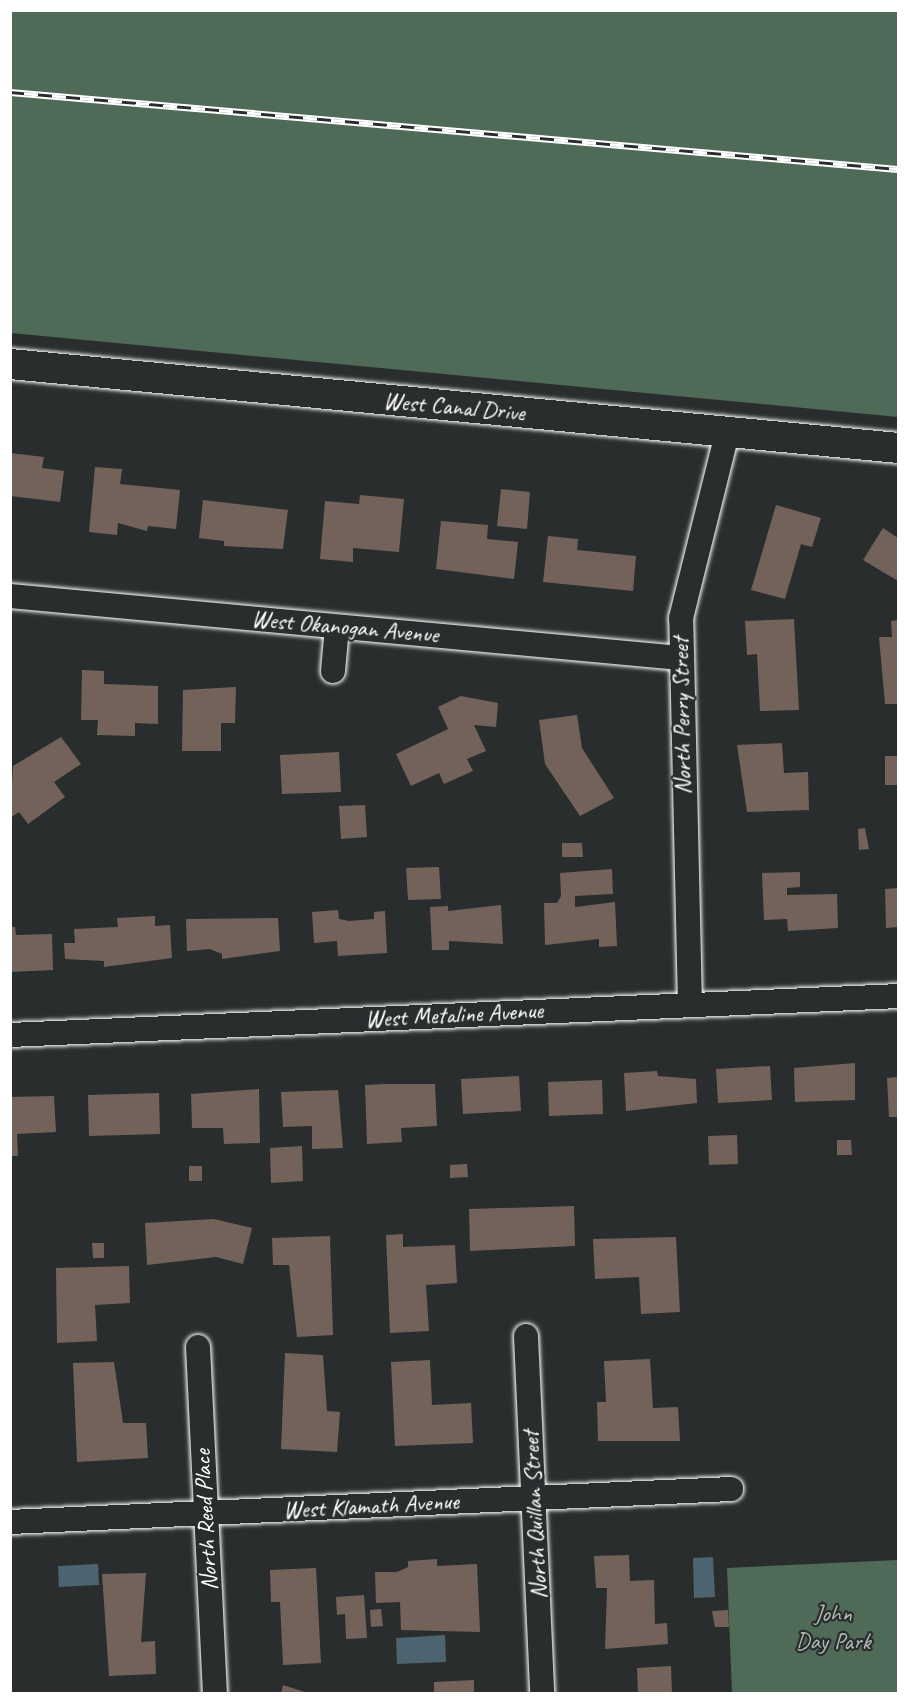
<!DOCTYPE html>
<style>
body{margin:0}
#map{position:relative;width:909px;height:1704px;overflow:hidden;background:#2a2d2e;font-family:Caveat,sans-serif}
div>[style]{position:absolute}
.green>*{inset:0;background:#506a58}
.water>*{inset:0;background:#4d6370}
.building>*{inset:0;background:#73625a}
.roads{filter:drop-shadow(0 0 2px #fff) drop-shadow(0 0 2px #fff)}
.minor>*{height:24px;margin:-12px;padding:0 12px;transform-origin:12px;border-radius:12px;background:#2a2d2e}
.tertiary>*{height:30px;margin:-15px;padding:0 15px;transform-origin:15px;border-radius:15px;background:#2a2d2e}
.rail>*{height:7px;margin-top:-3.5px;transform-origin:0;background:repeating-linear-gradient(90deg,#2a2d2e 0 14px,#fff 0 28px);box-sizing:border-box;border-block:2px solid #fff}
span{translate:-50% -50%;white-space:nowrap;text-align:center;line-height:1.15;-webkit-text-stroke:4.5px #2a2d2e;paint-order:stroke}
.street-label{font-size:24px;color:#fff}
.park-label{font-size:24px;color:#b0bcb4}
.frame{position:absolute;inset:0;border:12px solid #fff;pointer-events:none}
</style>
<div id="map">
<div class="green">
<div style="clip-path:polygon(10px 11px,898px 11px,898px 417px,11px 333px)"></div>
<div style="clip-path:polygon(898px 1560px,898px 1693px,732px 1693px,727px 1568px)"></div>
</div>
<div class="water">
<div style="clip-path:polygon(713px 1557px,715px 1597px,694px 1598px,693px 1558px)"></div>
<div style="clip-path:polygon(98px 1564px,99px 1585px,59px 1587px,58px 1566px)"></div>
<div style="clip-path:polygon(445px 1635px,446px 1662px,397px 1664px,396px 1638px)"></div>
</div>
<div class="building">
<div style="clip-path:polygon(10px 453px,44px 457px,42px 468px,64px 471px,60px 502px,10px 496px)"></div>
<div style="clip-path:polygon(95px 467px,122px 469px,120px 484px,180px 490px,176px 529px,148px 526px,147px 531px,118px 523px,117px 535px,89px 532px)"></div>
<div style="clip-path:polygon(501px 489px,530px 492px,527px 529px,497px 526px)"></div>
<div style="clip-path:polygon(360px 495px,404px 499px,399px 552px,353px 548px,353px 562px,320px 559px,325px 501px,359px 504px)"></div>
<div style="clip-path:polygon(203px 500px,288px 510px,283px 549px,224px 546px,224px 541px,199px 538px)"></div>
<div style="clip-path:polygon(776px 505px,821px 518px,812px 547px,801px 544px,785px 599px,751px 590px)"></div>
<div style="clip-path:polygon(441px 521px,488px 525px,487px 539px,518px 542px,514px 579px,436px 569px)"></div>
<div style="clip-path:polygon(883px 528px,898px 538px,898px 581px,863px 560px)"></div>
<div style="clip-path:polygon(548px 536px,578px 539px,577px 550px,636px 556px,633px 591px,543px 582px)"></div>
<div style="clip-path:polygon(794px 619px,799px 710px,760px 711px,757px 654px,747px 655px,745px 621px)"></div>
<div style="clip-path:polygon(898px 620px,898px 704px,885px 704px,879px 637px,892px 637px,891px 621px)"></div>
<div style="clip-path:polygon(82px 670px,104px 671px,104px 684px,158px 686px,158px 724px,135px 723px,135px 736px,97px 735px,98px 720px,81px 720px)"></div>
<div style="clip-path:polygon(236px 687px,235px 723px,221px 723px,221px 751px,182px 751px,183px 690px)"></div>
<div style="clip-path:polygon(461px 696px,498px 703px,496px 727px,474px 725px,486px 751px,467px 759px,473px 771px,444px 784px,439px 773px,411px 786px,396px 754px,448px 729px,438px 707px)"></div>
<div style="clip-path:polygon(577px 715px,582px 748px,614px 798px,580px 816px,545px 764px,539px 720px)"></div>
<div style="clip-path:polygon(61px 737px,81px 764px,54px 782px,65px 797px,28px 824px,19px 812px,10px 818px,13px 766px)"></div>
<div style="clip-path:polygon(782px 743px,784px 773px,808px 772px,809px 810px,747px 812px,737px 745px)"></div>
<div style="clip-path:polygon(339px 752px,341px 792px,282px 794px,280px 755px)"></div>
<div style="clip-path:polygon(885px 756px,898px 756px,898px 785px,885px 785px)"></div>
<div style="clip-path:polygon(365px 805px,367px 837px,341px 839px,339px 806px)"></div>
<div style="clip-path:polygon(865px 828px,869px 849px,859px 850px,858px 829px)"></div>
<div style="clip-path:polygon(562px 843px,582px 843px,583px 857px,562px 857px)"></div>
<div style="clip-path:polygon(439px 867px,441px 899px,408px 900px,406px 868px)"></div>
<div style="clip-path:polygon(612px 869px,613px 894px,575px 896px,575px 907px,615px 902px,617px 946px,599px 947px,599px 939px,545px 945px,544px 903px,557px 903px,561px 896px,560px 873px)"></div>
<div style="clip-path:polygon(800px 872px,800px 887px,787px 888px,787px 895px,837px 894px,838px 928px,788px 931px,787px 919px,764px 920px,762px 873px)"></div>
<div style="clip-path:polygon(898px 888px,898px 927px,886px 928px,885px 889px)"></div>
<div style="clip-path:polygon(501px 905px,503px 944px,449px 941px,449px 950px,432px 950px,430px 907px,448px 906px,448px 911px)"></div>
<div style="clip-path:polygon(338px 910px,339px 919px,349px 921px,374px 919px,374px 912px,385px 911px,387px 953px,338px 956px,337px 941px,314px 943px,312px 912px)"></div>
<div style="clip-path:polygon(155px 916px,155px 926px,170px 925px,172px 958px,104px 967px,104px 961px,65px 959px,64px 943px,75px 943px,74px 929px,118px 927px,117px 918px)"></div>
<div style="clip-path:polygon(278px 918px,280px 951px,222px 959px,222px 954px,210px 949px,187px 951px,186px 919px)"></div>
<div style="clip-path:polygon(10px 927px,15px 927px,16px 935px,52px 934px,53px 970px,10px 972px)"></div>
<div style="clip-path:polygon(855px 1063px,855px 1100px,795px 1102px,794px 1068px)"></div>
<div style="clip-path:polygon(770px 1066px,772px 1100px,718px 1103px,716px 1069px)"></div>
<div style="clip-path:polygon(657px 1071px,658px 1076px,696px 1079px,697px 1103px,626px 1111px,624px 1073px)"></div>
<div style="clip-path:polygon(519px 1076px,521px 1111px,463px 1114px,461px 1079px)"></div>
<div style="clip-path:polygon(898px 1077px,898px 1117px,889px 1117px,887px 1078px)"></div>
<div style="clip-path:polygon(602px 1080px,603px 1114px,549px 1116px,548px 1082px)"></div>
<div style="clip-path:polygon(385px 1084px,435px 1084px,437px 1126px,401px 1128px,402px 1142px,367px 1144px,365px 1085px)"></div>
<div style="clip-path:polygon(259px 1089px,260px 1143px,224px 1144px,223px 1128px,192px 1128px,191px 1094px)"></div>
<div style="clip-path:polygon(338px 1090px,343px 1148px,312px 1149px,312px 1126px,283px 1127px,281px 1092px)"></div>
<div style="clip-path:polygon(159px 1093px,160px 1134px,89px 1136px,88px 1095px)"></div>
<div style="clip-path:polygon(54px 1096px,56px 1132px,17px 1134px,18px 1156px,10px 1156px,10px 1097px)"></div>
<div style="clip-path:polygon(737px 1135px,738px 1164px,709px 1165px,708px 1136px)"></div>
<div style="clip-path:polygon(837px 1140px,851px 1140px,852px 1155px,837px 1155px)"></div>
<div style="clip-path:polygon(302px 1146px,303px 1181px,271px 1183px,270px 1148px)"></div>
<div style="clip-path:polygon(467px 1164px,468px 1177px,450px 1178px,450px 1165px)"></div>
<div style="clip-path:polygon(189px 1166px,202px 1166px,202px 1181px,189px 1181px)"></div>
<div style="clip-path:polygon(574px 1206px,575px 1246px,470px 1251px,469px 1209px)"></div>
<div style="clip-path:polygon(214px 1219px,252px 1228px,243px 1264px,216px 1257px,147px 1265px,145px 1223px)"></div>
<div style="clip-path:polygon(403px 1234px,403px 1247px,455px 1245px,457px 1283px,426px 1285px,429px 1331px,390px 1333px,386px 1235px)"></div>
<div style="clip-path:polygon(330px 1236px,333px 1335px,297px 1337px,289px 1265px,273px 1265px,272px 1238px)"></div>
<div style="clip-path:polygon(676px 1237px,680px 1312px,641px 1314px,639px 1277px,595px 1279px,593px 1239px)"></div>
<div style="clip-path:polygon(92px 1243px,104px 1243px,104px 1258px,93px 1258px)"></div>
<div style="clip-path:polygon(129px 1266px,130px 1303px,95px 1305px,97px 1341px,57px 1343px,56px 1268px)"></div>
<div style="clip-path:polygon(285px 1353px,323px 1355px,327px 1411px,340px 1412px,337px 1452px,281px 1449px)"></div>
<div style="clip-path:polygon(650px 1359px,653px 1408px,678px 1407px,680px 1441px,598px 1441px,597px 1402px,606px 1402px,604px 1361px)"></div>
<div style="clip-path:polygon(430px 1360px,432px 1405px,471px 1403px,473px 1443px,395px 1446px,391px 1362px)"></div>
<div style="clip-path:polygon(114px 1362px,123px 1423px,146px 1423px,148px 1458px,77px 1462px,73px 1363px)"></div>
<div style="clip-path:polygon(629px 1555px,630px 1581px,654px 1580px,655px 1624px,667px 1623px,668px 1644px,605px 1649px,607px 1588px,596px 1588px,594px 1556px)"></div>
<div style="clip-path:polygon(437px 1559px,437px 1566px,477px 1564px,480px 1632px,401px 1630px,400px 1602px,376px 1603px,375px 1572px,397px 1572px,408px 1567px,408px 1561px)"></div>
<div style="clip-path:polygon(316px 1568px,321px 1663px,283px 1665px,280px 1602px,271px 1602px,270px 1570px)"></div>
<div style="clip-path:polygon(146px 1573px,141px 1642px,155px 1641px,156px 1674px,109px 1676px,102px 1574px)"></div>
<div style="clip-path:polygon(364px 1595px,367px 1638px,346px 1639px,345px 1614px,337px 1615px,336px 1597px)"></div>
<div style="clip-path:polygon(381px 1609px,383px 1626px,371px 1627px,370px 1610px)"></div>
<div style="clip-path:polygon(728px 1610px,729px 1627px,715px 1627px,712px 1611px)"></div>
<div style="clip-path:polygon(671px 1666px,672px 1694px,638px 1694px,637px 1668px)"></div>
<div style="clip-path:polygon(474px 1680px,474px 1694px,434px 1694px,434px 1682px)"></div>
<div style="clip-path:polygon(283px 1685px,308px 1693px,308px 1694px,281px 1694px)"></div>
</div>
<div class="roads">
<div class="minor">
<div style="left:10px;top:596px;width:673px;rotate:5.29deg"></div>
<div style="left:333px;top:671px;width:44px;rotate:-84.8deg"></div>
<div style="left:690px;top:1005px;width:387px;rotate:-91.3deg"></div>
<div style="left:681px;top:618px;width:191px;rotate:-76deg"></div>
<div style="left:10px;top:1035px;width:889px;rotate:-2.51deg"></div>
<div style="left:526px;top:1336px;width:358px;rotate:87.4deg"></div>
<div style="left:198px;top:1347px;width:347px;rotate:87.2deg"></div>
<div style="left:10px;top:1522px;width:722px;rotate:-2.62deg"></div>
</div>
<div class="tertiary">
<div style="left:10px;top:364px;width:892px;rotate:5.4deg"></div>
</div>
</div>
<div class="rail">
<div style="left:10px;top:92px;width:891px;rotate:4.96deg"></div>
</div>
<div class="street-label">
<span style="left:454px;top:407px;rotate:5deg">West Canal Drive</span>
<span style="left:345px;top:627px;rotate:5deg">West Okanogan Avenue</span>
<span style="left:682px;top:716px;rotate:-91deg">North Perry Street</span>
<span style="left:454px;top:1015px;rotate:-3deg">West Metaline Avenue</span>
<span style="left:371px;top:1506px;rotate:-3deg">West Klamath Avenue</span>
<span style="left:535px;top:1515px;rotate:-93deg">North Quillan Street</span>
<span style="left:206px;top:1520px;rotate:-93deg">North Reed Place</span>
</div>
<div class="park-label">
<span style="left:833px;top:1628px">John<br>Day Park</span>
</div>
<div class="frame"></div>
</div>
